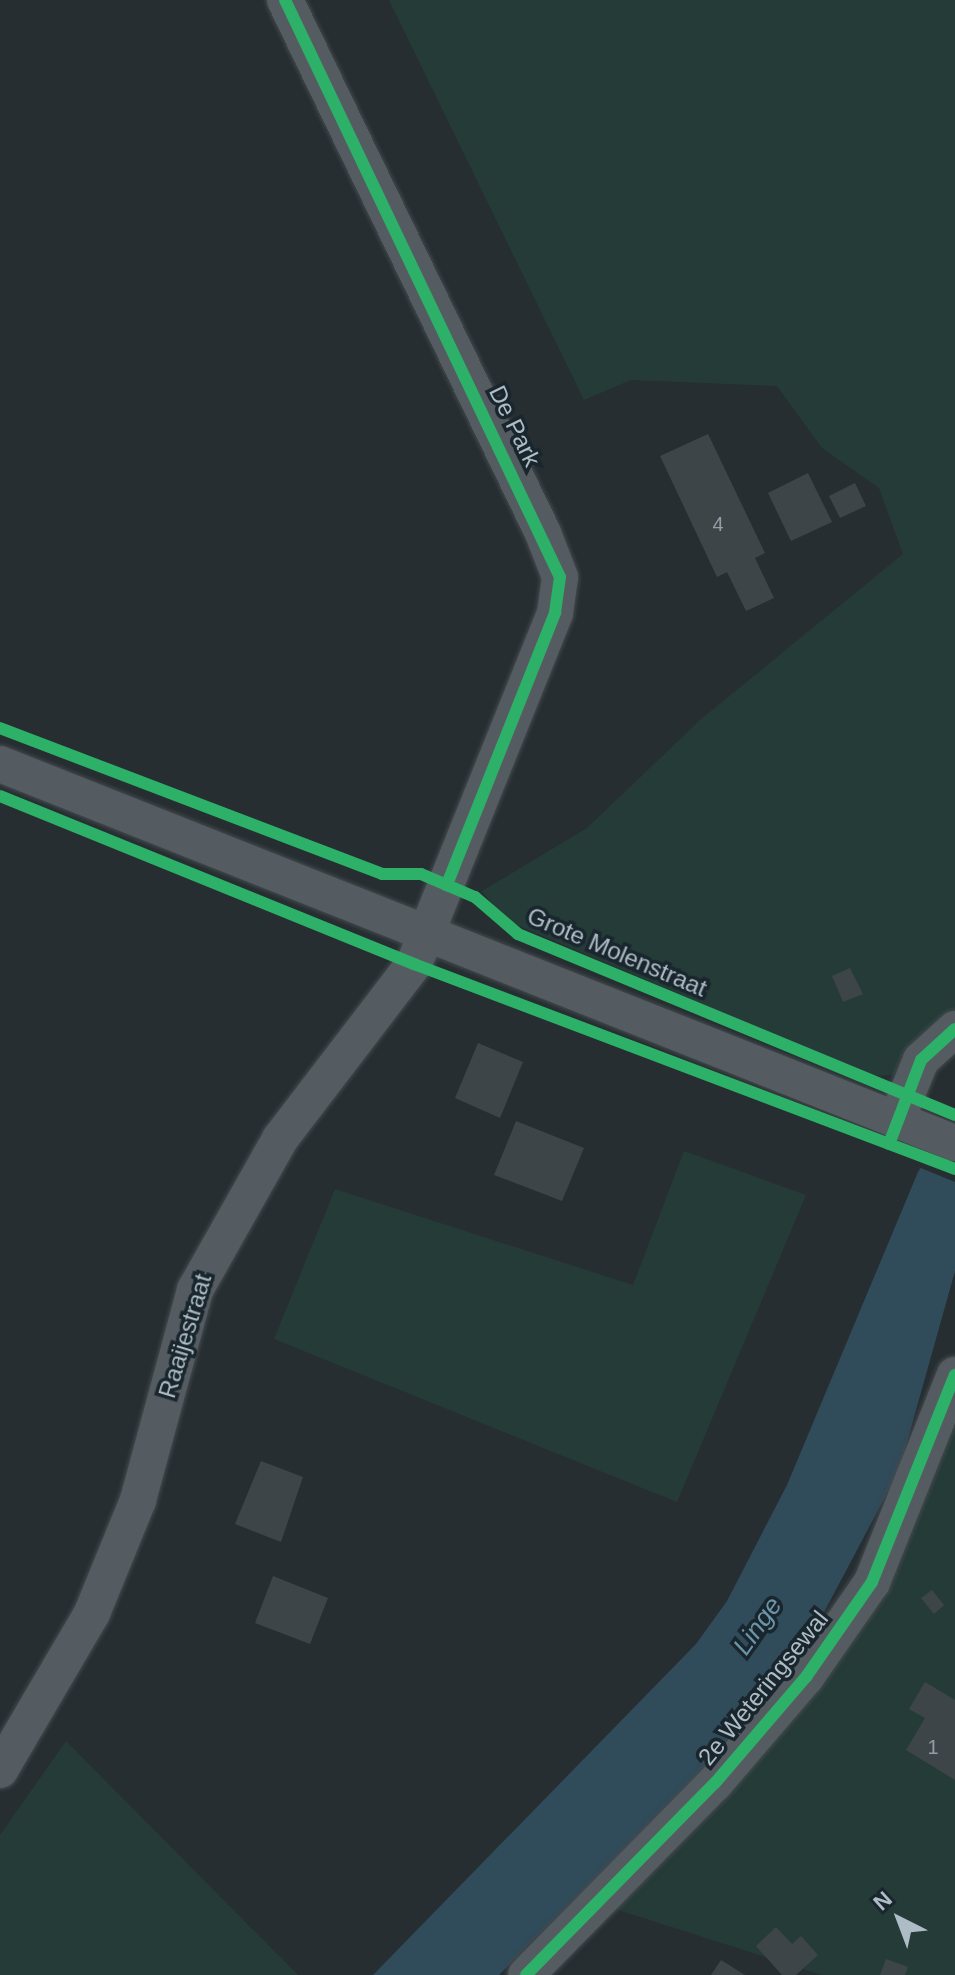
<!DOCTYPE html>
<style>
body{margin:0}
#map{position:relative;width:955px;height:1975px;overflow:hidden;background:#262e32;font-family:Helvetica,sans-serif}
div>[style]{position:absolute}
.green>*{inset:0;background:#253b38}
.water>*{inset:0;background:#304b5a}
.pier>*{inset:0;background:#262e32}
.building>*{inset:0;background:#3e4549}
.roads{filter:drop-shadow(0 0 2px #444a4d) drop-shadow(0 0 2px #444a4d)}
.minor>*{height:36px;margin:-18px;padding:0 18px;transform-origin:18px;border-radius:18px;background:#555c61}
.cycleway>*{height:12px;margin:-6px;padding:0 6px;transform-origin:6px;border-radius:6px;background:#2db169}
span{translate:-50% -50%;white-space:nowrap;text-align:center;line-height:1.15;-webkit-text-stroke:7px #19262d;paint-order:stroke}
.number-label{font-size:20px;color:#929ea6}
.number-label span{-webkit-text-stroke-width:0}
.street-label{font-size:24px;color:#aebcc5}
.water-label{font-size:26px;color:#6d95aa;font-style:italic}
.north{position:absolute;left:859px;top:1879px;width:80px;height:80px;-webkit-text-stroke:6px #19262d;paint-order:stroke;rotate:318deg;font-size:22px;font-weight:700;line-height:32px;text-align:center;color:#aebcc5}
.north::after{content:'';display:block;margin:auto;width:28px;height:36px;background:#aebcc5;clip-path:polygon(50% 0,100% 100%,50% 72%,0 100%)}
</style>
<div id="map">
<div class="green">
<div style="clip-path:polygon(389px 0,955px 0,955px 1012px,893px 1075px,871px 1076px,503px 919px,482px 891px,587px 828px,700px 720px,903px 554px,879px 488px,822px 448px,777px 386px,631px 380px,584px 400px)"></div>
<div style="clip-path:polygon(684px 1151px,806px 1195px,677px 1502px,274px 1339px,335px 1189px,633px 1285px)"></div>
<div style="clip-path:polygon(955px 1422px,955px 1975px,822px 1975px,612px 1908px,719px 1799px)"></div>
<div style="clip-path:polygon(66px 1741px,298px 1975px,0 1975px,0 1835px)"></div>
</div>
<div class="water">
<div style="clip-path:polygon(955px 1109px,955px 1271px,899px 1471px,805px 1648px,702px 1772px,499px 1975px,373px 1975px,696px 1644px,727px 1601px,787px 1485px,918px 1172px)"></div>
</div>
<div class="pier">
<div style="clip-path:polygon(955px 1105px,955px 1182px,916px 1166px)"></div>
</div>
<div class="building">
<div style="clip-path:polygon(708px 434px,765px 553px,755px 558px,774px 598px,746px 611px,727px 572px,717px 577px,660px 456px)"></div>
<div style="clip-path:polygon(808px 473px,832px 522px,791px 541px,768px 493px)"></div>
<div style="clip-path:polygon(855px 483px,866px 506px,840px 518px,829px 496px)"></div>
<div style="clip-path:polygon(850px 968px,863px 994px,843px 1002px,832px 976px)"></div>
<div style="clip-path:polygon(478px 1043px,523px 1062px,500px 1118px,455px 1098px)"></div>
<div style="clip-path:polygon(516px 1121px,584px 1148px,562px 1201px,494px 1175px)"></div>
<div style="clip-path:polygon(261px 1461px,303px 1477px,281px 1542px,235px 1524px)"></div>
<div style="clip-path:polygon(273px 1576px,328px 1598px,310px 1644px,255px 1623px)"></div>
<div style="clip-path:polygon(932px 1590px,944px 1605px,934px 1614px,921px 1598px)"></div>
<div style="clip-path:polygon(925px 1682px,955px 1700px,955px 1780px,906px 1750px,925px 1718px,909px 1709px)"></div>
<div style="clip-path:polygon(776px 1927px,792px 1944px,801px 1936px,818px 1955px,796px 1975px,782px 1975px,756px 1946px)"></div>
<div style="clip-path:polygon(886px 1959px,908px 1967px,905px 1975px,880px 1975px)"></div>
<div style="clip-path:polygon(721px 1960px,745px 1975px,711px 1975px)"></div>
</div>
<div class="roads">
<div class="minor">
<div style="left:0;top:764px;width:1027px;rotate:21.65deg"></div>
<div style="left:896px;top:1121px;width:66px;rotate:-67.7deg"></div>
<div style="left:921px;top:1060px;width:46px;rotate:-42.4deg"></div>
<div style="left:0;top:1770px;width:182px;rotate:-59.6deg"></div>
<div style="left:92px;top:1613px;width:122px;rotate:-67.8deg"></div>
<div style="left:138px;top:1500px;width:218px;rotate:-74.8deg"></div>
<div style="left:195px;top:1290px;width:173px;rotate:-60.6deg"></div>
<div style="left:280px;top:1139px;width:220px;rotate:-52.6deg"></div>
<div style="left:414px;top:964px;width:378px;rotate:-68.1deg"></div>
<div style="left:555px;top:613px;width:36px;rotate:-82deg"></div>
<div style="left:560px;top:577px;width:47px;rotate:-111.1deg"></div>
<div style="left:543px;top:533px;width:592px;rotate:-115.83deg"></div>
<div style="left:526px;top:1975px;width:269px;rotate:-45.5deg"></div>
<div style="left:715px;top:1783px;width:140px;rotate:-49.4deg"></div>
<div style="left:806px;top:1677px;width:116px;rotate:-55.2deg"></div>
<div style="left:872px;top:1582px;width:223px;rotate:-68.2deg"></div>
</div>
</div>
<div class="cycleway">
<div style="left:285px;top:0;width:639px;rotate:64.52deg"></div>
<div style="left:560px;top:577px;width:36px;rotate:98deg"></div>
<div style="left:555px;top:613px;width:293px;rotate:111.7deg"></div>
<div style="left:0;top:728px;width:409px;rotate:20.9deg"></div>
<div style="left:382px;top:874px;width:39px"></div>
<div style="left:421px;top:874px;width:59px;rotate:23.1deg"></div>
<div style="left:475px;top:897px;width:57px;rotate:40.7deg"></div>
<div style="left:518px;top:934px;width:473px;rotate:22.5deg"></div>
<div style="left:0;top:796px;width:447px;rotate:22.1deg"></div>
<div style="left:414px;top:964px;width:579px;rotate:20.75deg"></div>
<div style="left:889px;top:1144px;width:90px;rotate:-69.1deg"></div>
<div style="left:921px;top:1060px;width:46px;rotate:-42.4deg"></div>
<div style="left:526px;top:1975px;width:269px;rotate:-45.5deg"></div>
<div style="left:715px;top:1783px;width:140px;rotate:-49.4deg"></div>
<div style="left:806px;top:1677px;width:116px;rotate:-55.2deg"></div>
<div style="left:872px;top:1582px;width:223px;rotate:-68.2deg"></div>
</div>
<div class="number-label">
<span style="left:718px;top:524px">4</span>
<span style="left:933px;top:1747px">1</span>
</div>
<div class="street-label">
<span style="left:515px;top:426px;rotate:64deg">De Park</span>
<span style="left:617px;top:952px;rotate:23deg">Grote Molenstraat</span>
<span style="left:185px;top:1336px;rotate:-73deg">Raaijestraat</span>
<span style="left:763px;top:1688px;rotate:-51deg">2e Weteringsewal</span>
</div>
<div class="water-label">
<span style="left:758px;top:1626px;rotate:-55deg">Linge</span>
</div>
<div class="north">N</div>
</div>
